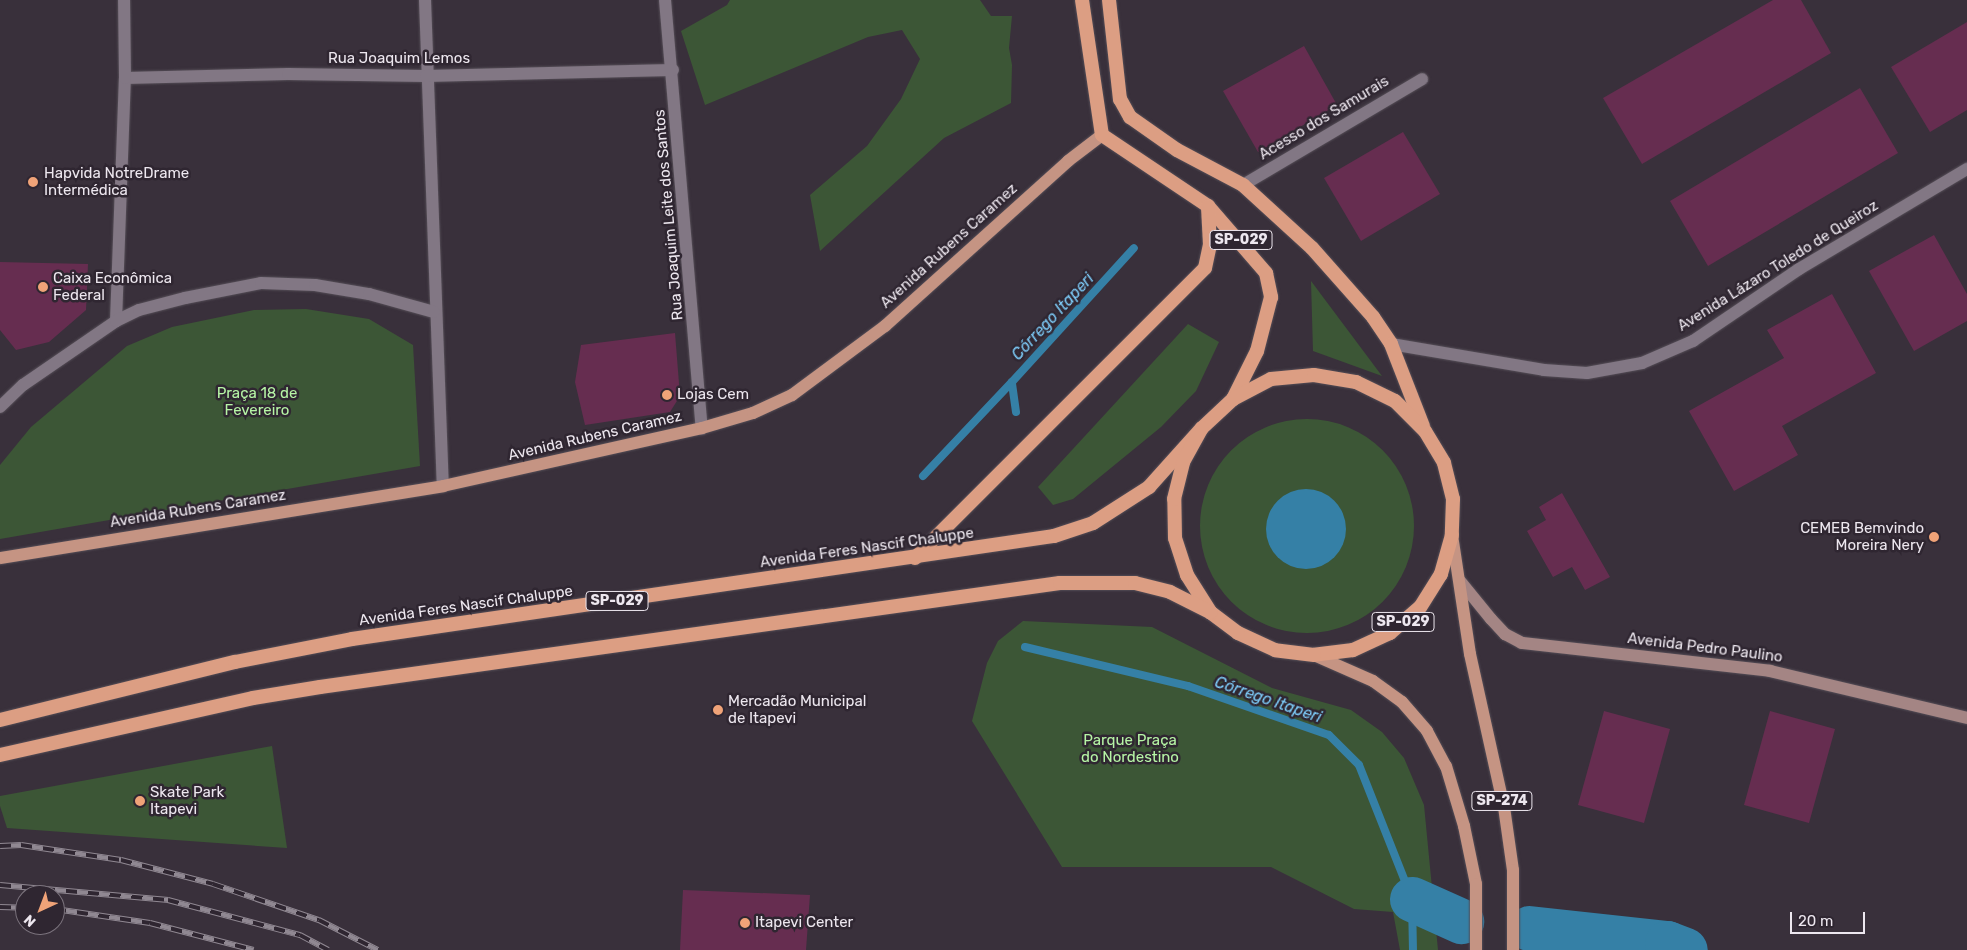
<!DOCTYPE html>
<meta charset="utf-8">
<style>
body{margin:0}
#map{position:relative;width:1967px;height:950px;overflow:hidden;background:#39303b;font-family:Rubik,sans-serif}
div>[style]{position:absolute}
.green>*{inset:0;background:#3c5636}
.round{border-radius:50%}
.water>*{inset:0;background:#3580a6}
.stream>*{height:8px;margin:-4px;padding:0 4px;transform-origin:4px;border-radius:4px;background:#3580a6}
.river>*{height:45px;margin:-22.5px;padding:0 22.5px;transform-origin:22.5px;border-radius:22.5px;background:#3580a6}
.building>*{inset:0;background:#662d50}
.roads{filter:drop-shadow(0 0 1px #554e57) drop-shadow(0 0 1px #554e57)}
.minor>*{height:12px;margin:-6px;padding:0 6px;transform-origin:6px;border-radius:6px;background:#827784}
.secondary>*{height:12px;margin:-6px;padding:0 6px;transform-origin:6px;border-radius:6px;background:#a48584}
.primary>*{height:12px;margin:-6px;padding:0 6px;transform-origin:6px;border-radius:6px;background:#c59483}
.trunk>*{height:14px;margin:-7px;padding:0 7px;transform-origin:7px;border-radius:7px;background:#dc9e83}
.rail>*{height:5.5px;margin-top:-2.75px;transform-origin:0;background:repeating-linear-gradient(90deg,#2f2631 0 11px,#908892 0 22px);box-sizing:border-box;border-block:1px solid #908892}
.dots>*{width:14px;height:14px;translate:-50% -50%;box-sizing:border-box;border:2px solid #2f2631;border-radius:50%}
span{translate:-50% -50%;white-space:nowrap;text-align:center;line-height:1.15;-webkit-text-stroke:5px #2f2631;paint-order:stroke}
.shield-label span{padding:1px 4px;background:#2f2631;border:1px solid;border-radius:4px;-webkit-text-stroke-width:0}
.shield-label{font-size:14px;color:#ede7ef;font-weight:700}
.street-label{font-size:15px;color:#ede7ef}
.poi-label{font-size:15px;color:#ede7ef}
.left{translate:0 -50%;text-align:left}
.right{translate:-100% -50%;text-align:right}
.park-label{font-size:15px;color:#b6f5a5}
.water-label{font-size:16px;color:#7eccf9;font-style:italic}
.north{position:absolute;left:15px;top:885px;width:50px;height:50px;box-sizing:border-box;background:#2f2631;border:1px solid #7b737d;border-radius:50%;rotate:223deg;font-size:14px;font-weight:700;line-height:20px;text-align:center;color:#ede7ef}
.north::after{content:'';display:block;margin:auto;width:18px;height:22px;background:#f0a378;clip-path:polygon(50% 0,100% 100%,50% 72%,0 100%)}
.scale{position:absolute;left:1790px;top:912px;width:75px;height:22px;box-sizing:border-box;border:2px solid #ede7ef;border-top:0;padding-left:6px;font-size:15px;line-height:18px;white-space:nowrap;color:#ede7ef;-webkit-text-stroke:4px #2f2631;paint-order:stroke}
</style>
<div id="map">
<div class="green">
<div style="clip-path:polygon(730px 0,980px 0,991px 16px,1012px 16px,1009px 48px,1012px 65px,1011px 103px,944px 138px,820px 251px,810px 195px,867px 146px,901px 99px,920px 59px,902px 30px,868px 37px,705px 105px,681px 31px,727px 5px)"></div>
<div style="clip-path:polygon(1311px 281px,1382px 376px,1313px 351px)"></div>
<div style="clip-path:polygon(306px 309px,369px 319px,413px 345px,420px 466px,0 539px,0 465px,31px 427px,127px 346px,172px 327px,254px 310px)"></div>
<div style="clip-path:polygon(1188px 324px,1219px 342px,1196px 391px,1161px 427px,1073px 499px,1053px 505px,1038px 487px)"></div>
<div class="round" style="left:1200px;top:419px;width:214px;height:214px"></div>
<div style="clip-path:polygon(1023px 621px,1152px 627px,1272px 688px,1351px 710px,1382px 732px,1404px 758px,1424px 805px,1438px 950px,1400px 950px,1393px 912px,1354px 909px,1271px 867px,1062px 867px,972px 721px,987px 663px,998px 641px)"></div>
<div style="clip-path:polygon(272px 746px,287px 848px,7px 828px,0 806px,0 796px)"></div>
</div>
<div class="water">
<div class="round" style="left:1266px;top:489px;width:80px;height:80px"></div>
</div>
<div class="stream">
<div style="left:1016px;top:412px;width:30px;rotate:-98deg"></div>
<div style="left:1012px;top:382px;width:181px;rotate:-47.7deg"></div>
<div style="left:923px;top:476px;width:129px;rotate:-46.6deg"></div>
<div style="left:1025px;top:647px;width:168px;rotate:13.5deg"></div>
<div style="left:1188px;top:686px;width:149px;rotate:19.2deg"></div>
<div style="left:1329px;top:735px;width:42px;rotate:45deg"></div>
<div style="left:1359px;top:765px;width:144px;rotate:68.4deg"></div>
<div style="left:1412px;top:899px;width:51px;rotate:88.9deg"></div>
</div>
<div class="river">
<div style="left:1412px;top:899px;width:54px;rotate:24.2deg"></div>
<div style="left:1529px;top:928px;width:139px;rotate:6.2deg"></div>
<div style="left:1667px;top:943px;width:19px;rotate:21deg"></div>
</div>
<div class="building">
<div style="clip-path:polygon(1773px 0,1801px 0,1831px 53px,1642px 164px,1603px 98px)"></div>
<div style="clip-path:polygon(1967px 22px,1967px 110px,1930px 132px,1891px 67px)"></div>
<div style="clip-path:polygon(1304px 46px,1337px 105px,1258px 152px,1223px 91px)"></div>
<div style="clip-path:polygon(1860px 88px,1898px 153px,1708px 266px,1670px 201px)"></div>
<div style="clip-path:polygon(1403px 132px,1440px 194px,1361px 241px,1324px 178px)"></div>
<div style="clip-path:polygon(1934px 235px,1967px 294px,1967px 321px,1914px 351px,1869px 271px)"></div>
<div style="clip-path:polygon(0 262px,88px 264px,86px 310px,49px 342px,16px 350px,0 330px)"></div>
<div style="clip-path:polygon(1832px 294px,1876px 373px,1782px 426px,1798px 455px,1734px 491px,1689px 411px,1784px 358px,1767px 330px)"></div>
<div style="clip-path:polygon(675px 333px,680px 396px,670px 412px,585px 425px,575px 382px,581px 345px)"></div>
<div style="clip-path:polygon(1562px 493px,1610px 577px,1585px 590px,1572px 567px,1553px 577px,1527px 531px,1546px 520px,1539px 507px)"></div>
<div style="clip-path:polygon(1604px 711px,1670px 729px,1644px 823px,1578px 805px)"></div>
<div style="clip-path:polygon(1770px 711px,1835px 729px,1809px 823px,1744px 805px)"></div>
<div style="clip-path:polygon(683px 890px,810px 895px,806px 950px,680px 950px)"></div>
</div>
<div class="roads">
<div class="minor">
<div style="left:425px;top:0;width:486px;rotate:87.9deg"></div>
<div style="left:665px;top:0;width:430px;rotate:85.1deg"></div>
<div style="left:125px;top:78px;width:163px;rotate:-1.4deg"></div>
<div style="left:288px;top:74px;width:138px;rotate:0.8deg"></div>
<div style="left:426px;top:76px;width:247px;rotate:-1.4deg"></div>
<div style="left:1243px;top:185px;width:208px;rotate:-30.6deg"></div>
<div style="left:116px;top:321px;width:243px;rotate:-87.9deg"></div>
<div style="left:125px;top:78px;width:78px;rotate:-90.7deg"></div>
<div style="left:1391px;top:344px;width:155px;rotate:9.6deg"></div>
<div style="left:1544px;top:370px;width:43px;rotate:4deg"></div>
<div style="left:1587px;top:373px;width:56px;rotate:-10.3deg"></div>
<div style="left:1642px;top:363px;width:56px;rotate:-23.3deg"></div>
<div style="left:1693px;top:341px;width:128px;rotate:-34.2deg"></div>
<div style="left:1799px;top:269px;width:196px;rotate:-30.8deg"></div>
<div style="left:0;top:407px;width:32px;rotate:-44deg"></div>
<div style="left:23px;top:385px;width:113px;rotate:-34.5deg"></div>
<div style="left:116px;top:321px;width:25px;rotate:-26deg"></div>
<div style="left:139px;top:310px;width:48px;rotate:-14.6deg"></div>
<div style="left:185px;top:298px;width:77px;rotate:-11.2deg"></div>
<div style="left:261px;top:283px;width:54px;rotate:2.1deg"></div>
<div style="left:315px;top:285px;width:55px;rotate:9.5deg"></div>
<div style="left:369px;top:294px;width:67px;rotate:15.5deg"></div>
</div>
<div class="secondary">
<div style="left:1460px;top:581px;width:49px;rotate:50.8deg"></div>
<div style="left:1491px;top:619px;width:21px;rotate:47deg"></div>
<div style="left:1505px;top:634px;width:19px;rotate:28deg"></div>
<div style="left:1522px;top:643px;width:250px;rotate:6.4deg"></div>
<div style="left:1770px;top:671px;width:203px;rotate:13.4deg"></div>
</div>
<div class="primary">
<div style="left:1452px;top:535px;width:120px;rotate:81.4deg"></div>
<div style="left:1470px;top:654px;width:157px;rotate:77.5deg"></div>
<div style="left:1504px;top:807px;width:64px;rotate:81.9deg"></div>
<div style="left:1513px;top:870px;width:80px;rotate:90deg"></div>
<div style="left:0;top:558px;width:449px;rotate:-9.2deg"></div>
<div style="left:443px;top:486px;width:265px;rotate:-12.6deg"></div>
<div style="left:702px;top:428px;width:53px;rotate:-16.4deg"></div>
<div style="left:753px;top:413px;width:43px;rotate:-24.8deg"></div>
<div style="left:792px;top:395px;width:116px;rotate:-36.6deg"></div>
<div style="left:885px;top:326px;width:246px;rotate:-42deg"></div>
<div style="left:1068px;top:161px;width:43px;rotate:-37.4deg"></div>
<div style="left:1314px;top:655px;width:64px;rotate:23.8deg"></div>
<div style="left:1373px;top:681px;width:36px;rotate:36deg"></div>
<div style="left:1402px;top:702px;width:38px;rotate:49deg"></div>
<div style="left:1427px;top:731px;width:40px;rotate:62deg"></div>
<div style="left:1446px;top:766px;width:63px;rotate:73.3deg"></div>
<div style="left:1464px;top:826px;width:59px;rotate:78.3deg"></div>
<div style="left:1476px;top:884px;width:66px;rotate:90deg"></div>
</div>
<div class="trunk">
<div style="left:1082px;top:0;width:136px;rotate:81.6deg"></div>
<div style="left:1102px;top:135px;width:128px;rotate:33.8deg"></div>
<div style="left:1208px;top:206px;width:89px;rotate:49.1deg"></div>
<div style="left:1266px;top:273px;width:25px;rotate:78deg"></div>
<div style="left:1271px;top:297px;width:56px;rotate:104.5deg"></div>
<div style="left:1257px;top:351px;width:54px;rotate:116.6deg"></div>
<div style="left:1109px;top:0;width:100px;rotate:83.7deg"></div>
<div style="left:1120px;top:99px;width:21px;rotate:61deg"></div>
<div style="left:1130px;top:117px;width:57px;rotate:35.1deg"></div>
<div style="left:1177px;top:150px;width:75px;rotate:27.9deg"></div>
<div style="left:1243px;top:185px;width:93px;rotate:42.4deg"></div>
<div style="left:1312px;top:248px;width:92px;rotate:48.5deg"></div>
<div style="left:1373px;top:317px;width:32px;rotate:56deg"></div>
<div style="left:1391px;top:344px;width:88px;rotate:68.7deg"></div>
<div style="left:915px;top:558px;width:410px;rotate:-45deg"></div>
<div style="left:1205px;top:268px;width:24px;rotate:-78deg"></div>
<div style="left:1210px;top:245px;width:39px;rotate:-93deg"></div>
<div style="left:0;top:720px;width:242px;rotate:-13.9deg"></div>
<div style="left:235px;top:662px;width:119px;rotate:-11.1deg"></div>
<div style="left:352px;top:639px;width:710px;rotate:-8.35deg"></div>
<div style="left:1054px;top:536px;width:41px;rotate:-18.4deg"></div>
<div style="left:1093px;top:523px;width:67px;rotate:-32.7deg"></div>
<div style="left:1149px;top:487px;width:79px;rotate:-48.1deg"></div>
<div style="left:1202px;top:428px;width:42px;rotate:-43.1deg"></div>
<div style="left:1233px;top:399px;width:43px;rotate:-27.8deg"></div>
<div style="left:1271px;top:379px;width:43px;rotate:-5.3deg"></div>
<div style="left:1314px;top:375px;width:43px;rotate:9.5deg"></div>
<div style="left:1356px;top:382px;width:43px;rotate:26deg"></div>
<div style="left:1395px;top:401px;width:42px;rotate:45deg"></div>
<div style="left:1425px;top:431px;width:37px;rotate:59deg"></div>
<div style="left:1444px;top:463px;width:37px;rotate:76deg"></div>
<div style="left:1453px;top:499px;width:36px;rotate:92deg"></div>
<div style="left:1452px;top:535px;width:41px;rotate:105.8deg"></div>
<div style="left:1441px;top:574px;width:39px;rotate:122deg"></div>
<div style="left:1420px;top:607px;width:40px;rotate:139deg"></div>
<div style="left:1390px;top:633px;width:41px;rotate:155.3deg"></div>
<div style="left:1353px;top:650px;width:39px;rotate:173deg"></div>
<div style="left:1314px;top:655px;width:39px;rotate:-173deg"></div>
<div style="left:1275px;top:650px;width:41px;rotate:-155.3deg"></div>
<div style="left:1238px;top:633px;width:34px;rotate:-143deg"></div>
<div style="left:1211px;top:613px;width:45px;rotate:-122.3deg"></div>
<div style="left:1187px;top:575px;width:39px;rotate:-108deg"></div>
<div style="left:1175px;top:538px;width:39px;rotate:-91deg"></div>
<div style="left:1174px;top:499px;width:38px;rotate:-76deg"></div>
<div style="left:1183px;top:462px;width:39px;rotate:-61deg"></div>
<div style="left:0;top:755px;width:259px;rotate:-12.7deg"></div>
<div style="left:253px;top:698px;width:68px;rotate:-9.3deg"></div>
<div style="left:320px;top:687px;width:747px;rotate:-8deg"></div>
<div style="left:1060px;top:583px;width:75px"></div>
<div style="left:1135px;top:583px;width:36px;rotate:14deg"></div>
<div style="left:1170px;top:592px;width:45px;rotate:26.6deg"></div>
</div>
</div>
<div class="rail">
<div style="left:0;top:846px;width:21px;rotate:-3deg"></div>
<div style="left:21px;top:845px;width:101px;rotate:8.5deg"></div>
<div style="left:121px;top:860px;width:95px;rotate:14.6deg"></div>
<div style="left:213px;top:884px;width:112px;rotate:18.8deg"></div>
<div style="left:319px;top:920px;width:66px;rotate:27deg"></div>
<div style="left:0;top:885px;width:169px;rotate:5.1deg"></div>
<div style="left:168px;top:900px;width:137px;rotate:14.9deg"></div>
<div style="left:300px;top:935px;width:32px;rotate:28deg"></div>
<div style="left:0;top:907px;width:25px;rotate:2deg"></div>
<div style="left:55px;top:909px;width:96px;rotate:8.4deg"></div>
<div style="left:150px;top:923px;width:107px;rotate:14.6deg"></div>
</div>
<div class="dots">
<div style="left:33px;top:182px;background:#f0a378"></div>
<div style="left:43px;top:287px;background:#f0a378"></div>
<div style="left:667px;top:395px;background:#f0a378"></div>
<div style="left:1934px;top:537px;background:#f0a378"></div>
<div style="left:718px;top:710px;background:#f0a378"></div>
<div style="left:140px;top:801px;background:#f0a378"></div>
<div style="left:745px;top:923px;background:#f0a378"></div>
</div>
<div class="shield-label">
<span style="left:1241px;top:240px">SP-029</span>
<span style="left:617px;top:601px">SP-029</span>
<span style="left:1403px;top:622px">SP-029</span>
<span style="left:1502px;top:801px">SP-274</span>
</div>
<div class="street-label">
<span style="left:399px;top:59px">Rua Joaquim Lemos</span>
<span style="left:1324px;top:118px;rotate:-31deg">Acesso dos Samurais</span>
<span style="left:669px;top:215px;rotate:-95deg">Rua Joaquim Leite dos Santos</span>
<span style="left:949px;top:246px;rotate:-42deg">Avenida Rubens Caramez</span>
<span style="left:1778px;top:266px;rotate:-32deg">Avenida Lázaro Toledo de Queiroz</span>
<span style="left:595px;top:436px;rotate:-13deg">Avenida Rubens Caramez</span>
<span style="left:198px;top:509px;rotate:-9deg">Avenida Rubens Caramez</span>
<span style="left:867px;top:548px;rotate:-8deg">Avenida Feres Nascif Chaluppe</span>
<span style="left:466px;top:606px;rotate:-8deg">Avenida Feres Nascif Chaluppe</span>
<span style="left:1705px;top:648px;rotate:7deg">Avenida Pedro Paulino</span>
</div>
<div class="poi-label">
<span class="left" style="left:44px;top:182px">Hapvida NotreDrame<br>Intermédica</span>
<span class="left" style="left:53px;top:287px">Caixa Econômica<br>Federal</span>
<span class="left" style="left:677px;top:395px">Lojas Cem</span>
<span class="right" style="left:1924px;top:537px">CEMEB Bemvindo<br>Moreira Nery</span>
<span class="left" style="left:728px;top:710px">Mercadão Municipal<br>de Itapevi</span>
<span class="left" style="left:150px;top:801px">Skate Park<br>Itapevi</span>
<span class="left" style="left:755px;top:923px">Itapevi Center</span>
</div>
<div class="park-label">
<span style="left:257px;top:402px">Praça 18 de<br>Fevereiro</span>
<span style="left:1130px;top:749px">Parque Praça<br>do Nordestino</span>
</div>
<div class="water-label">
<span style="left:1053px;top:317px;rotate:-47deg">Córrego Itaperi</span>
<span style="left:1268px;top:700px;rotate:19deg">Córrego Itaperi</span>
</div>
<div class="north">N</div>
<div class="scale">20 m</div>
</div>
